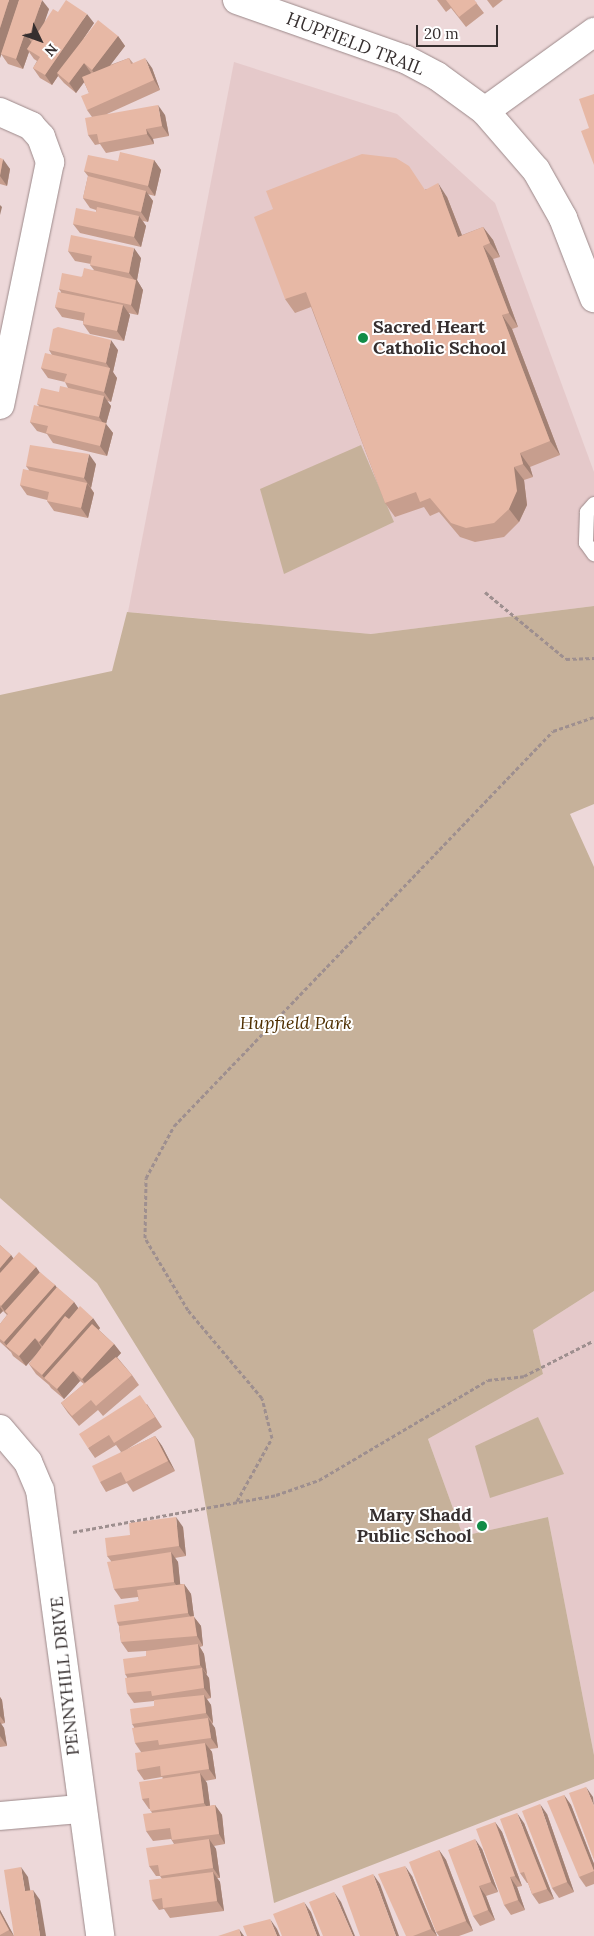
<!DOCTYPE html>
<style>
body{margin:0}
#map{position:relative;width:594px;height:1936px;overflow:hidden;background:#edd8d9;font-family:Lora,serif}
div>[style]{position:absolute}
.built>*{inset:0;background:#e5c9ca}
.green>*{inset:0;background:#c6b19a}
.path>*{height:3px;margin-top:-1.5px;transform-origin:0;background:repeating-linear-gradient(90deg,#9e8f8f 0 4px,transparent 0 6.5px)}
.roads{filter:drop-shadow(0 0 1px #9c898a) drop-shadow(0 0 1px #9c898a)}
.service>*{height:14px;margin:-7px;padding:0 7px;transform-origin:7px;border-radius:7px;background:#fff}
.minor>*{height:28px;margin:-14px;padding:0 14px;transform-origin:14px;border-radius:14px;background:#fff}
.tertiary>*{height:28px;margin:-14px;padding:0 14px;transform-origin:14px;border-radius:14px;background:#fff}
.wall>*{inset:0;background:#c79e8e}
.shaded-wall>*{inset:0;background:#a28174}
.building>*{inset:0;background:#e7b8a5}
.dots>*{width:14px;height:14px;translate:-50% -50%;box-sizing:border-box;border:2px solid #fff;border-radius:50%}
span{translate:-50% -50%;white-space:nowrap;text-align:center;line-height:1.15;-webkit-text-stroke:4px #fff;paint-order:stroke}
.street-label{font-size:18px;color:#362f2f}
.poi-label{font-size:18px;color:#362f2f;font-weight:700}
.left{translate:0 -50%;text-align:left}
.right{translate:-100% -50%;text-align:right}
.park-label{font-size:18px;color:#4f2f01;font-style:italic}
.north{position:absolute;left:15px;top:15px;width:50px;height:50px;-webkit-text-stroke:4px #fff;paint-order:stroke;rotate:132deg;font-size:14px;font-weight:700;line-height:20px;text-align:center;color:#362f2f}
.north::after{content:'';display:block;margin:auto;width:18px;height:22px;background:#362f2f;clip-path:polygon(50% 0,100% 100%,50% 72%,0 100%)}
.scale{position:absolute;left:416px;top:25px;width:82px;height:22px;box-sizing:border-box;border:2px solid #362f2f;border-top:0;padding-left:6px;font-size:15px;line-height:18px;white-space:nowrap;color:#362f2f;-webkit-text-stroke:4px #fff;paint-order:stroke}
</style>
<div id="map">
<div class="built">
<div style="clip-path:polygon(234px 62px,397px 114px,495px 203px,594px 472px,594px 606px,371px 634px,128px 612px)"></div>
<div style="clip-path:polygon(594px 1291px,594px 1755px,548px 1517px,463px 1536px,428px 1439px,543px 1374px,533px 1330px)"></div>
</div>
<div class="green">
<div style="clip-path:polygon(361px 445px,394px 522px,284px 574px,260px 489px)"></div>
<div style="clip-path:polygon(594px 606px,594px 804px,570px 814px,594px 867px,594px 1291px,533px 1330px,543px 1374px,428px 1439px,463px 1536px,548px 1517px,594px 1755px,594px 1779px,274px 1903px,194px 1439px,97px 1283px,0 1198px,0 695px,112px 671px,127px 612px,371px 634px)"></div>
<div style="clip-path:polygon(538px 1417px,564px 1474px,490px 1498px,475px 1446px)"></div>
</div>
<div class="path">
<div style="left:485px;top:592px;width:105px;rotate:39.6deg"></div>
<div style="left:566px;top:659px;width:28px;rotate:-2deg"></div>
<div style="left:237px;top:1501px;width:72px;rotate:-60.9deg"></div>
<div style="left:272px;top:1438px;width:41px;rotate:-104deg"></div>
<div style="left:262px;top:1398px;width:115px;rotate:-130.1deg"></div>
<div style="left:188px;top:1310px;width:84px;rotate:-120.8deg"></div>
<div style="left:145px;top:1238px;width:60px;rotate:-89deg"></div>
<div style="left:146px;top:1178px;width:59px;rotate:-61.7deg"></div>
<div style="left:174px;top:1126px;width:547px;rotate:-46.18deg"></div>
<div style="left:553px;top:731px;width:43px;rotate:-18.9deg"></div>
<div style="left:73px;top:1532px;width:206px;rotate:-10.3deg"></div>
<div style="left:276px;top:1495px;width:46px;rotate:-19.2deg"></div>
<div style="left:319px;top:1480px;width:196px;rotate:-30.6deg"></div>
<div style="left:488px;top:1380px;width:36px;rotate:-6deg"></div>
<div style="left:524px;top:1376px;width:77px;rotate:-26.9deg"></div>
</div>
<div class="roads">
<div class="service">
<div style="left:594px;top:504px;width:11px;rotate:131deg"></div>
<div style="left:587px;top:512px;width:31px;rotate:92deg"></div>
<div style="left:586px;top:543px;width:14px;rotate:54deg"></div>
</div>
<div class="minor">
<div style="left:485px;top:111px;width:135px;rotate:-35.9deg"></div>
<div style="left:0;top:112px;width:34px;rotate:24deg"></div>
<div style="left:31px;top:126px;width:15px;rotate:48deg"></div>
<div style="left:41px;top:137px;width:27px;rotate:70deg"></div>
<div style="left:50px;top:162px;width:248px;rotate:101.6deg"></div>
<div style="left:0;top:1429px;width:43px;rotate:49.7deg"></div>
<div style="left:28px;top:1462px;width:30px;rotate:67deg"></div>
<div style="left:40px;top:1490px;width:450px;rotate:82.3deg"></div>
<div style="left:0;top:1816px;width:80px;rotate:-5deg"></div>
</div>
<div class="tertiary">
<div style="left:237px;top:0;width:178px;rotate:19.4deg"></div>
<div style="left:405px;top:59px;width:36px;rotate:28deg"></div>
<div style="left:437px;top:76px;width:59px;rotate:36.1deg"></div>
<div style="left:485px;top:111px;width:78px;rotate:49.2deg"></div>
<div style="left:536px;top:170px;width:55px;rotate:60.6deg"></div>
<div style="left:563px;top:218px;width:86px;rotate:68.8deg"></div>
</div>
</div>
<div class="wall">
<div style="clip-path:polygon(0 0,49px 9px,44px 22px,58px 12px,94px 23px,84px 38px,118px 36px,125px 46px,110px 65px,129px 58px,133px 63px,152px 68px,160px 90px,107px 114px,165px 115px,169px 136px,153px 139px,154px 144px,106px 153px,100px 144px,95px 145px,88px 135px,92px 117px,87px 110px,89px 93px,84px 82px,76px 93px,64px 83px,58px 76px,52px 85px,40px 78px,33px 68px,37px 61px,34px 59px,29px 52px,23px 69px,8px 64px,1px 54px,0 58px)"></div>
<div style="clip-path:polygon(437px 0,474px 0,484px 13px,466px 27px,451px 8px,446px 12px)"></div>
<div style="clip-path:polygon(487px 0,503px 0,493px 8px)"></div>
<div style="clip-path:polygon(0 158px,10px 169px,7px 186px,0 184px)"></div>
<div style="clip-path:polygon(154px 160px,161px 170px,155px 196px,147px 194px,153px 201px,148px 222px,143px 221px,146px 226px,141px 247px,80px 233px,73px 224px,96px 212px,96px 210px,90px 208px,83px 198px,88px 176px,84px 171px,118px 161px)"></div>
<div style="clip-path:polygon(426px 189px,447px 197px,462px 235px,483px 227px,493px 240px,500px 257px,493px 259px,518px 327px,512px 329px,560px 455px,530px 467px,533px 477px,524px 480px,527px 505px,519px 522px,504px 537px,475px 542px,460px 537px,439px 512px,430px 516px,424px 507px,395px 517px,385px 503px,311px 307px,295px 313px,285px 299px)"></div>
<div style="clip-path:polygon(68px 251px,141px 258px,137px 280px,143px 290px,138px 315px,128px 313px,130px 315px,124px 341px,90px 334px,83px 324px,83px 321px,62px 317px,55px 307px,61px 292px,59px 289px,94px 270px,90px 265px,91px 264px,75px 261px)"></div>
<div style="clip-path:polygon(49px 350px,118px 350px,113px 372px,117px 378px,111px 402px,107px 401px,111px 406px,106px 424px,113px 433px,107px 456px,53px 443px,47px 434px,37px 431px,30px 422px,39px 406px,37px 404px,68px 388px,65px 382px,48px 378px,41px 368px,52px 355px)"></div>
<div style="clip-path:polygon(96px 464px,91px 488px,94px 493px,88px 518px,54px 511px,47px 501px,47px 500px,27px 495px,20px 485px,29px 470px,26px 466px)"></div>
<div style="clip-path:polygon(0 1245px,11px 1255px,13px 1258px,36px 1267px,39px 1273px,55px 1285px,57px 1288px,74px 1302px,78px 1308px,100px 1328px,99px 1330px,114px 1344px,121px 1353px,117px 1357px,132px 1375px,139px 1385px,103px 1416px,98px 1410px,79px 1426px,68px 1413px,61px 1403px,84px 1384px,80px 1381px,64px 1399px,51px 1388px,49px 1385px,36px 1374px,29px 1364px,36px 1354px,26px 1366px,13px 1356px,11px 1352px,0 1342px,0 1324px,7px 1315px,3px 1311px,0 1314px)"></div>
<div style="clip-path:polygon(147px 1404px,162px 1427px,126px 1450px,155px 1436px,162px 1446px,175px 1471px,133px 1492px,127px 1483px,106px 1492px,100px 1482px,121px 1452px,116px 1445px,95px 1458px,88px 1448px)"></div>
<div style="clip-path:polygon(183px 1527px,186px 1556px,175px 1558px,178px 1562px,180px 1584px,184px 1584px,191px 1594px,194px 1617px,201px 1626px,203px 1646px,200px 1647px,204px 1654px,207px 1674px,206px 1675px,209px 1678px,211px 1698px,207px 1699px,211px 1705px,213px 1723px,212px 1724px,215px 1728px,218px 1748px,210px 1749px,212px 1752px,216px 1779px,205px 1781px,207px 1783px,210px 1806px,215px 1805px,222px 1815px,225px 1844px,214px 1846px,216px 1849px,220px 1878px,217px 1878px,220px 1882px,224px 1911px,170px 1918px,164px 1909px,159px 1910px,152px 1900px,162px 1879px,160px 1876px,156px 1876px,149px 1866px,174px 1844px,171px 1839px,153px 1841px,146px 1831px,152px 1813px,150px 1809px,149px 1809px,142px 1799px,163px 1778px,162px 1777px,144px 1780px,137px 1770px,141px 1752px,135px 1743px,134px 1727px,132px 1724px,154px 1706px,154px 1701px,134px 1703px,127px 1693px,127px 1677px,125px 1674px,146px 1656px,146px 1651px,128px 1652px,121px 1642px,119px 1626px,117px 1622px,139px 1601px,138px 1597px,121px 1599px,114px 1589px,111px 1561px,107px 1556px,130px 1535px)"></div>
<div style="clip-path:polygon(0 1697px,2px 1700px,5px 1723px,1px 1724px,4px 1728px,7px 1746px,0 1747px)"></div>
<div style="clip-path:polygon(564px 1795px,571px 1805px,594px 1864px,594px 1884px,586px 1887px,579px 1877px)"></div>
<div style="clip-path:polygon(547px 1814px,574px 1892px,559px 1898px,552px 1888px)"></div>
<div style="clip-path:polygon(495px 1822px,502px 1832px,522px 1886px,517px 1887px,525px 1910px,511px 1915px,504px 1905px)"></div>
<div style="clip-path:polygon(524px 1823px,554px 1899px,539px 1904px,532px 1894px,528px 1883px,527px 1883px,520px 1873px)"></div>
<div style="clip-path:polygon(482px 1849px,498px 1892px,486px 1896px,495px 1920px,480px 1926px,473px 1916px)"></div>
<div style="clip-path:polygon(439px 1850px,446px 1860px,473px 1931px,459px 1936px,439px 1936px,436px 1932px)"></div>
<div style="clip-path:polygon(412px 1876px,437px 1936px,406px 1936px)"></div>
<div style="clip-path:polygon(0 1910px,14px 1936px,0 1936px)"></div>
</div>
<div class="shaded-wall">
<div style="clip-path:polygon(9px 0,19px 0,19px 1px,0 58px,0 28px)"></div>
<div style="clip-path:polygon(42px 0,49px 9px,37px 44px,30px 34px)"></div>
<div style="clip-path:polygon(87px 14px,94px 23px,59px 75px,57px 73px,58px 76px,52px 85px,45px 75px)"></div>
<div style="clip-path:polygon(25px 33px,32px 43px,27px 49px,29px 52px,23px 69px,16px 59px)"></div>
<div style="clip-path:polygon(118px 36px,125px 46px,99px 80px,92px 70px)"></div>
<div style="clip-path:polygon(145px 58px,152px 68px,160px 90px,154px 80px)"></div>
<div style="clip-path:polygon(84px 63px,91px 73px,76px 93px,69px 83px)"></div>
<div style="clip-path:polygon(158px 105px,165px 115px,169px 136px,162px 126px)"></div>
<div style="clip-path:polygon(146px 129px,153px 139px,154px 144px,147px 134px)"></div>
<div style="clip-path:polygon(3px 159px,10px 169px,7px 186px,0 176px)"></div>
<div style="clip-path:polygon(154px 160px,161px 170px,155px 196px,148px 186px)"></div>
<div style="clip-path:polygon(438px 183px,447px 197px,468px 251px,458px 237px)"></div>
<div style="clip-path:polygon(146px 191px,153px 201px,148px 222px,141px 212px)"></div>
<div style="clip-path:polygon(0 205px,2px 207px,0 215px)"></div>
<div style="clip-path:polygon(139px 216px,146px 226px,141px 247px,134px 237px)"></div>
<div style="clip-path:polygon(483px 227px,493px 240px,500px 257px,490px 243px)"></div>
<div style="clip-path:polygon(483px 246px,493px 259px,518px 327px,509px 313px)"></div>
<div style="clip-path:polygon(134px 248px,141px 258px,137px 280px,143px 290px,138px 315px,131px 305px,136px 282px,129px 273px)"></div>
<div style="clip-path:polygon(123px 305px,130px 315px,124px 341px,117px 331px)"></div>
<div style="clip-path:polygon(502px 315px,512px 329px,560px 455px,550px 441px)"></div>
<div style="clip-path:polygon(111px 340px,118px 350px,113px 372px,117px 378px,111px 402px,104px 392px,110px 369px,106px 363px)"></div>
<div style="clip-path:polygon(104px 396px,111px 406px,106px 424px,113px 433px,107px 456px,100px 446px,105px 426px,99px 417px)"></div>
<div style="clip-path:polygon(520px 453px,530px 467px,533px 477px,523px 464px)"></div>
<div style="clip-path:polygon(89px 454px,96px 464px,91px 488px,84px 478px)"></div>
<div style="clip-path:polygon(514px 467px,524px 480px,527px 505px,519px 522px,509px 509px)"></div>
<div style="clip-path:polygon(87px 483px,94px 493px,88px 518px,81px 508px)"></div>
<div style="clip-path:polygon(11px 1255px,18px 1265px,0 1286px,0 1268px)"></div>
<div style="clip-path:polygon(36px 1267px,43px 1277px,5px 1311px,8px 1316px,1px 1306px)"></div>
<div style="clip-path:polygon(55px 1285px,62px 1295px,6px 1346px,11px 1352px,4px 1342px)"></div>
<div style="clip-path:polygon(74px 1302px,81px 1312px,46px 1351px,39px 1342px)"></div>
<div style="clip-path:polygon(0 1307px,3px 1311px,0 1314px)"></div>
<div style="clip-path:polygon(93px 1318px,100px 1328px,50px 1383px,44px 1378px,49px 1385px,42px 1375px)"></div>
<div style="clip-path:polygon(35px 1338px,42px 1348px,26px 1366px,19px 1356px)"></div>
<div style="clip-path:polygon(114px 1344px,121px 1353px,89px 1389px,82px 1379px)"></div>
<div style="clip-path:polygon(73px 1371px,80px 1381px,64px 1399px,57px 1389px)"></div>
<div style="clip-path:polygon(155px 1436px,162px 1446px,175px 1471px,168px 1461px)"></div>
<div style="clip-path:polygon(176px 1517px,183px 1527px,186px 1556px,179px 1546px)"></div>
<div style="clip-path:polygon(171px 1552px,178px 1562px,181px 1592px,174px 1582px)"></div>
<div style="clip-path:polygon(184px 1584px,191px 1594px,194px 1617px,201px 1626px,203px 1646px,197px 1636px,194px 1623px,188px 1613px)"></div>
<div style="clip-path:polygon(198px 1644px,204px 1654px,207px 1674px,200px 1665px)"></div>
<div style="clip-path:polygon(202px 1668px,209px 1678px,211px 1698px,204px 1688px)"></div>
<div style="clip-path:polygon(204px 1695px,211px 1705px,213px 1723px,206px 1713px)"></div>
<div style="clip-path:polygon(0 1697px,2px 1700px,5px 1723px,0 1716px)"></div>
<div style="clip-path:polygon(208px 1718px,215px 1728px,218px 1748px,211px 1738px)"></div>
<div style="clip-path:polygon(0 1722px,4px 1728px,7px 1746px,0 1736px)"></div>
<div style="clip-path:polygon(205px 1743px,212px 1752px,216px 1779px,209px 1769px)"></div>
<div style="clip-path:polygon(200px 1773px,207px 1783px,211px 1813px,204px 1803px)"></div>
<div style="clip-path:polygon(586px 1787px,593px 1797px,594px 1806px)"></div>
<div style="clip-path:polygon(564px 1795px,571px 1805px,594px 1864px,594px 1871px)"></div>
<div style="clip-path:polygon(540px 1804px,547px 1814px,574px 1892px,567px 1882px)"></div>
<div style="clip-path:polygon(215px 1805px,222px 1815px,225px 1844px,219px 1834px)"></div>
<div style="clip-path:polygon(517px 1813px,524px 1823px,554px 1899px,547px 1889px)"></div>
<div style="clip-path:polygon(495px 1822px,502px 1832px,522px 1886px,515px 1876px)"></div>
<div style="clip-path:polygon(209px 1839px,216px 1849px,220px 1878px,213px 1868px)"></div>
<div style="clip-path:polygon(475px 1839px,482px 1849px,498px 1892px,491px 1882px)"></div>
<div style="clip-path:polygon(439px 1850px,446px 1860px,473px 1931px,466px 1921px)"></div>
<div style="clip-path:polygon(405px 1866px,412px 1876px,437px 1936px,431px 1929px)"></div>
<div style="clip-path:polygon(21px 1867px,28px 1877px,32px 1901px,25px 1891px)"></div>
<div style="clip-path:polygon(213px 1872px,220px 1882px,224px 1911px,217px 1901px)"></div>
<div style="clip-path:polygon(373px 1874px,380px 1884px,399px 1936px,396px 1936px)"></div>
<div style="clip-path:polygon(510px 1877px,517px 1887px,525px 1910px,518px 1900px)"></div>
<div style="clip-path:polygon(479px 1886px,486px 1896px,495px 1920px,488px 1910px)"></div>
<div style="clip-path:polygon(33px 1890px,40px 1900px,46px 1936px,40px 1936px)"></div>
<div style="clip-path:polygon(334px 1892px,341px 1902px,355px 1936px,353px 1936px)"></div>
<div style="clip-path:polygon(304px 1902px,311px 1912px,320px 1936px,317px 1936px)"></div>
<div style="clip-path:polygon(0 1910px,14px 1936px,9px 1930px,0 1913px)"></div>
<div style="clip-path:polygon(270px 1919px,277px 1929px,280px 1936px,277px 1936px)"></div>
<div style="clip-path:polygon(239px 1929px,244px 1936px,241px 1936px)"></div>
</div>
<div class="building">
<div style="clip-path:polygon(0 0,9px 0,0 28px)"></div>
<div style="clip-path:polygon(19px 0,42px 0,30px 34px,25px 33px,16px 59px,1px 54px)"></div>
<div style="clip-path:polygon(66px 0,87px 14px,45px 75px,33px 68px,40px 57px,27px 49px,53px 9px,58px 12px)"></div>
<div style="clip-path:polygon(446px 0,474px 0,477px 3px,459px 17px)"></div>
<div style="clip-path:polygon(98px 20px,118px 36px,92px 70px,84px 63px,69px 83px,57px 73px)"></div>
<div style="clip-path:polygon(129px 58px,131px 64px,145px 58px,154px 80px,87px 110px,81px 96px,89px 93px,82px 77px)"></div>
<div style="clip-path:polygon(594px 94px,594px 165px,581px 131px,589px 128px,579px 99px)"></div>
<div style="clip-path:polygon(158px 105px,162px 126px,146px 129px,147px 134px,99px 143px,97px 134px,88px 135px,85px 118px)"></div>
<div style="clip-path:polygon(120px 152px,154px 160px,148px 186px,84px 171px,88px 155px,118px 161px)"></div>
<div style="clip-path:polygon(362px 154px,396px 158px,409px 166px,425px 190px,438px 183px,458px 237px,483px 227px,490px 243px,483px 246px,509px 313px,502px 315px,550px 441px,520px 453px,523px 464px,514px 467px,517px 491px,509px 509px,494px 523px,466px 528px,451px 523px,430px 498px,420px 502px,416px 492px,385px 503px,306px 292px,285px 299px,254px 217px,273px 209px,266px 191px)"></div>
<div style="clip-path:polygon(0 158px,3px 159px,0 175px)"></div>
<div style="clip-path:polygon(88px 176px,146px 191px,141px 212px,83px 198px)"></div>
<div style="clip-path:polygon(97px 207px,139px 216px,134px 237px,73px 224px,76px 208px,96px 212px)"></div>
<div style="clip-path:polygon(71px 235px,134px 248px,129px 273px,90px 265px,92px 256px,68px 251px)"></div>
<div style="clip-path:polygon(84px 268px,136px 280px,131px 305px,59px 289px,62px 273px,82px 277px)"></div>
<div style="clip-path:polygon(58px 292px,123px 305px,117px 331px,83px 324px,85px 313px,55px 307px)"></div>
<div style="clip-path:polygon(58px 327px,111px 340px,106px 363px,49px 350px,53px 329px)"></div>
<div style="clip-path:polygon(45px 353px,110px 368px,104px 392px,64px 382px,67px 374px,41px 368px)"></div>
<div style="clip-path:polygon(60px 386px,104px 396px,99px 417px,37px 404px,41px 388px,59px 392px)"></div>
<div style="clip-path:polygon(34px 405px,106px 423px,100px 446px,46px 433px,48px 426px,30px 422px)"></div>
<div style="clip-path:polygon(30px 445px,89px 454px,84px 478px,26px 466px)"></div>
<div style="clip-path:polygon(23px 469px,87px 483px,81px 508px,47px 501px,49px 492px,20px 485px)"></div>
<div style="clip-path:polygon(0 1245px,11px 1255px,0 1268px)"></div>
<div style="clip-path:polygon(19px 1252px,36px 1267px,1px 1306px,0 1305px,0 1273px)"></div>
<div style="clip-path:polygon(40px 1272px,55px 1285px,4px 1342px,0 1339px,0 1324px,8px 1314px,5px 1311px)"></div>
<div style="clip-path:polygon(57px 1287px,74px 1302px,39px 1342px,35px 1338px,19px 1356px,6px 1346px)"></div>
<div style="clip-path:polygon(80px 1306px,93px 1318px,42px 1375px,29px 1364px,65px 1316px,69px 1319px)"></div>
<div style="clip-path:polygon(92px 1324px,114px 1344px,82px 1379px,73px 1371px,57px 1389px,44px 1378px)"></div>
<div style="clip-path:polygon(116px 1357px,132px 1375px,96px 1406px,91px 1400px,72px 1416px,61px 1403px)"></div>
<div style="clip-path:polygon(140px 1395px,155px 1417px,114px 1443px,109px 1435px,88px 1448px,79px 1434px)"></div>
<div style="clip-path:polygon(155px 1436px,168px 1461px,126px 1482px,121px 1472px,100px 1482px,92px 1466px)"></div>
<div style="clip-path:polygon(176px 1517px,179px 1546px,107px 1556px,105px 1538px,130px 1535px,129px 1523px)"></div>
<div style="clip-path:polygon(171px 1552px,174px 1582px,114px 1589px,107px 1562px)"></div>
<div style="clip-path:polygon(184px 1584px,188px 1613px,117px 1622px,114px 1605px,139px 1601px,137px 1590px)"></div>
<div style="clip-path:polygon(194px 1616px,197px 1636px,121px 1642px,119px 1626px)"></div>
<div style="clip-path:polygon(198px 1644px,200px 1665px,125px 1674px,123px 1659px,146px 1656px,146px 1651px)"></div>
<div style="clip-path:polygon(202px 1668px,204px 1688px,152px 1696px,151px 1691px,127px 1693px,125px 1678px)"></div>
<div style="clip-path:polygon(204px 1695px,206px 1713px,132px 1724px,130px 1709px,154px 1706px,154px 1700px)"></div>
<div style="clip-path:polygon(208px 1718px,211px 1738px,159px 1745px,158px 1740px,135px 1743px,132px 1728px)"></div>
<div style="clip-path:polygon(205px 1743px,209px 1769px,161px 1776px,160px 1766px,137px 1770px,135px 1753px)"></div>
<div style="clip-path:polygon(200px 1773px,204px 1803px,150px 1811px,149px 1798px,142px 1799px,139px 1782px)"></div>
<div style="clip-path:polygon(586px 1787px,594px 1806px,594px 1860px,569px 1793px)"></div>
<div style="clip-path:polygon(564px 1795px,594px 1871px,579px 1877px,547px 1801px)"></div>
<div style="clip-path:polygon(540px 1804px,567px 1882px,552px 1888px,522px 1811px)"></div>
<div style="clip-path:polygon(215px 1805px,219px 1834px,172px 1840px,170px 1828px,146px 1831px,143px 1814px)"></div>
<div style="clip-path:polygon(517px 1813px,547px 1889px,532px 1894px,524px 1872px,520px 1873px,500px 1819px)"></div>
<div style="clip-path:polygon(495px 1822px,515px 1876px,510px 1877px,518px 1900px,504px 1905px,476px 1829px)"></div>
<div style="clip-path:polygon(209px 1839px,213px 1868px,160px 1876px,158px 1865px,149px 1866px,146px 1848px)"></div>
<div style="clip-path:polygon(475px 1839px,491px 1882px,479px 1886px,488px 1910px,473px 1916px,448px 1850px)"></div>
<div style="clip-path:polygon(439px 1850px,466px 1921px,436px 1932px,409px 1862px)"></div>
<div style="clip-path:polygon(405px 1866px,431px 1929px,413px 1936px,406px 1936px,378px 1874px)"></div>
<div style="clip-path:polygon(21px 1867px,25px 1891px,33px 1890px,40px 1936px,14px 1936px,4px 1870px)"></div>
<div style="clip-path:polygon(213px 1872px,217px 1901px,163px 1908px,162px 1898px,152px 1900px,149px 1880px)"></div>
<div style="clip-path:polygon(373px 1874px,396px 1936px,360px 1936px,342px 1886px)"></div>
<div style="clip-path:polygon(334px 1892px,353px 1936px,323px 1936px,309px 1902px)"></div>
<div style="clip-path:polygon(304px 1902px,317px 1936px,282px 1936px,273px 1914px)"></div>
<div style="clip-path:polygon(0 1913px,9px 1930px,0 1935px)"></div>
<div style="clip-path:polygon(270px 1919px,277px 1936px,247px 1936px,243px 1926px)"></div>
<div style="clip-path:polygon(239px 1929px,241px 1936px,218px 1936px)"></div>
</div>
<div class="dots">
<div style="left:363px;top:338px;background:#128c47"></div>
<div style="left:482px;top:1526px;background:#128c47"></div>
</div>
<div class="street-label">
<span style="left:355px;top:44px;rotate:21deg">HUPFIELD TRAIL</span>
<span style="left:65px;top:1676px;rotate:-96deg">PENNYHILL DRIVE</span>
</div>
<div class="poi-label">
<span class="left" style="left:373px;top:338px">Sacred Heart<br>Catholic School</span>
<span class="right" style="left:472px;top:1526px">Mary Shadd<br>Public School</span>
</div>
<div class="park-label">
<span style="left:296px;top:1023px">Hupfield Park</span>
</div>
<div class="north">N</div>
<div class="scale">20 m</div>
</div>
